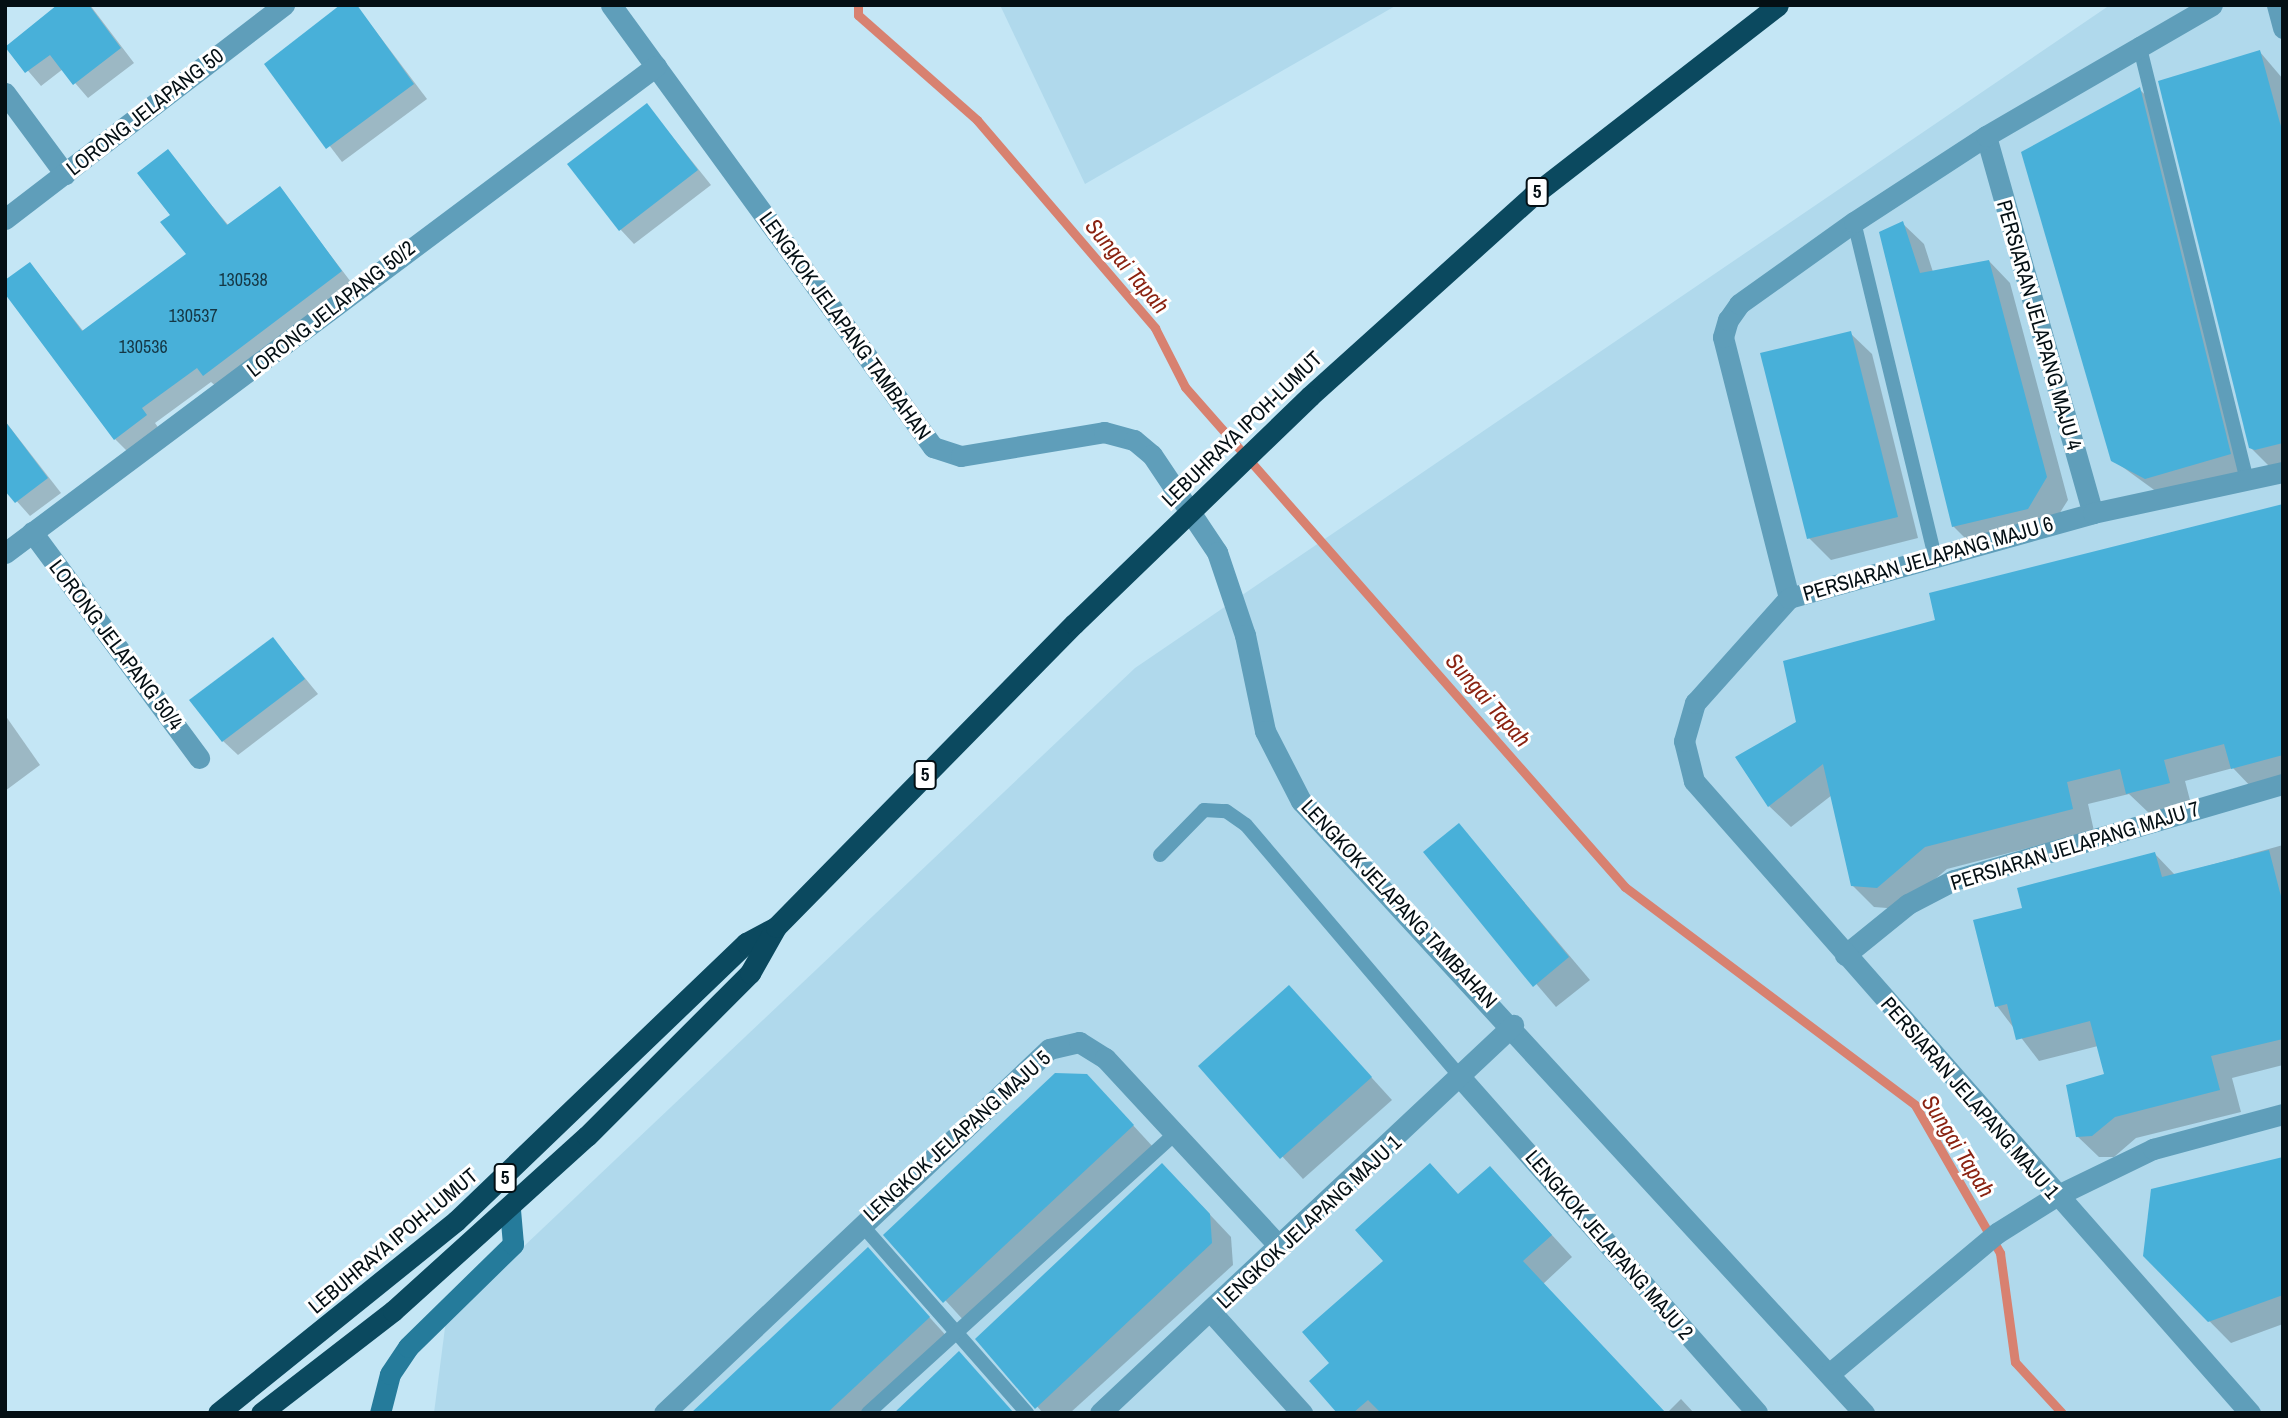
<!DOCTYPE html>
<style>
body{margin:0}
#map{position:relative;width:2288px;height:1418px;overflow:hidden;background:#c4e6f5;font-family:"Archivo Narrow",sans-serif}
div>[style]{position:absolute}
.built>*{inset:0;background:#b0d9ec}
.shadow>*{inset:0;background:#0003}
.stream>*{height:9px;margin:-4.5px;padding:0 4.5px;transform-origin:4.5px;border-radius:4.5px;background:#d88170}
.building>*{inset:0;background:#48b0d9}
.lane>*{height:14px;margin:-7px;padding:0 7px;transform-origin:7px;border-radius:7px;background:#5f9eba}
.street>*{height:21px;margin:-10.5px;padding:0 10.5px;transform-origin:10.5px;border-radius:10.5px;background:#5f9eba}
.secondary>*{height:21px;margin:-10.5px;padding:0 10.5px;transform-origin:10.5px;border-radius:10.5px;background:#257b9b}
.highway>*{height:21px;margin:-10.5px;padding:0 10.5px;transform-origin:10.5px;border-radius:10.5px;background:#0b495f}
.highway-bridge>*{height:21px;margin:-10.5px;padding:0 10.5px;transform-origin:10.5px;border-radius:10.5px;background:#0b495f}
span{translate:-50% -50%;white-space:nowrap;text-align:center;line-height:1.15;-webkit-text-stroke:6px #fff;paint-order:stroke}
.number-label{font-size:18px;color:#153745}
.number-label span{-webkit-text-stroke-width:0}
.shield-label span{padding:2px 5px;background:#fff;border:2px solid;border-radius:5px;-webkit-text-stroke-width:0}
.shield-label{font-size:19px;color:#040f14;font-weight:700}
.street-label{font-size:21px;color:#040f14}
.water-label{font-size:23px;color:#8a2211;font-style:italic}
.frame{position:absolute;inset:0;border:7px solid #040f14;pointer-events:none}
</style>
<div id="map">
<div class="built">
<div style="clip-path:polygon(1000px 5px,1397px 5px,1085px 184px)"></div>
<div style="clip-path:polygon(2110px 5px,2283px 5px,2283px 1413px,434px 1413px,446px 1320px,1135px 668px)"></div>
</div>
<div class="shadow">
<div style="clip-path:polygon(60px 5px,90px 5px,134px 63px,88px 98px,63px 69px,41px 86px,7px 46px)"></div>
<div style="clip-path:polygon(356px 5px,427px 99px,342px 162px,267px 64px)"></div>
<div style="clip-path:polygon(2260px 52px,2283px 79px,2283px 467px,2272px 469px,2251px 448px)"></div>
<div style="clip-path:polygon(2139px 89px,2161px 110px,2251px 475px,2168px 500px,2113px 460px)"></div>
<div style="clip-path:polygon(647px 105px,711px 185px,634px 244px,620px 229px)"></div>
<div style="clip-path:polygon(167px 152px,229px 226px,280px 189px,354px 286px,219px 389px,211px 382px,155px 423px,160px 430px,129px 453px,115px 439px,30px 264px,84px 332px,188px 255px,172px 215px)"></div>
<div style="clip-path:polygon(1902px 223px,1924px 244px,1933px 272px,1989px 261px,2010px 283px,2068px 500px,2049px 530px,1975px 548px,1953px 526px)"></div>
<div style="clip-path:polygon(1850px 333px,1872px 354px,1918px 538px,1831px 560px,1809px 538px)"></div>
<div style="clip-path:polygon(5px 421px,61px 493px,30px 516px,5px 488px)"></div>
<div style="clip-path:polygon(2283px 506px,2283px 782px,2254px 790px,2233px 768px,2185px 781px,2191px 804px,2150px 814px,2129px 794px,2088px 804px,2094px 831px,1947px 869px,1900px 909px,1874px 907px,1852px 885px,1832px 795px,1791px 827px,1769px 806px,1798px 723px,1937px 621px)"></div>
<div style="clip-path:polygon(273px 639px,318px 694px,238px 755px,223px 741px)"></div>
<div style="clip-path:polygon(5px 715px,40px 765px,5px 791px)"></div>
<div style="clip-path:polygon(1459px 825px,1590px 980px,1556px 1007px,1425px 853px)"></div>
<div style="clip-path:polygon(2283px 845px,2283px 1065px,2232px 1078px,2241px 1112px,2136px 1138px,2114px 1157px,2099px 1157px,2077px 1136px,2106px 1075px,2098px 1046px,2039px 1061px,1997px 1006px,2024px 909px,2155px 854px,2175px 875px)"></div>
<div style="clip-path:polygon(1289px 987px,1392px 1100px,1303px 1179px,1200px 1067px)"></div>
<div style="clip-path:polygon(1108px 1098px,1154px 1148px,966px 1323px,886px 1235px)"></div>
<div style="clip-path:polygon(2283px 1159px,2283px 1324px,2231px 1343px,2144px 1255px)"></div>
<div style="clip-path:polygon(1184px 1187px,1231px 1237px,1233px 1265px,1070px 1413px,1043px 1413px,1035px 1404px)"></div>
<div style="clip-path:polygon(1511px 1190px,1572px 1257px,1543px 1284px,1665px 1413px,1339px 1413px,1332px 1363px,1459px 1196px)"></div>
<div style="clip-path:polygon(868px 1249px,950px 1340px,872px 1413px,701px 1413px)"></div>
<div style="clip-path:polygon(1681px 1399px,1694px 1413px,1667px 1413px)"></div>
</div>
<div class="stream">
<div style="left:858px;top:5px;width:10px;rotate:90deg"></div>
<div style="left:858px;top:15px;width:159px;rotate:41.4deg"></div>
<div style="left:977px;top:120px;width:274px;rotate:49.4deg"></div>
<div style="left:1155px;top:328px;width:66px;rotate:63deg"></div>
<div style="left:1185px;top:387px;width:666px;rotate:48.65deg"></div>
<div style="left:1625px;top:887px;width:363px;rotate:36.9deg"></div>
<div style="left:1915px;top:1105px;width:171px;rotate:60.1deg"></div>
<div style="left:2000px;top:1253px;width:110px;rotate:82.2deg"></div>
<div style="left:2015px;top:1362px;width:69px;rotate:47.3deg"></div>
</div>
<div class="building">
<div style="clip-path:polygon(57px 5px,89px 5px,121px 48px,73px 85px,50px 55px,25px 73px,5px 47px)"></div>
<div style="clip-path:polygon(340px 5px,357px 5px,414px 84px,326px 149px,264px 64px)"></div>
<div style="clip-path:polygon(2260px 50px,2283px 134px,2283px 443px,2255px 450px,2249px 448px,2158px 81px)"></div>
<div style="clip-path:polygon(2140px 87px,2231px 454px,2145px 479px,2111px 461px,2021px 152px)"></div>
<div style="clip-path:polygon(647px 103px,698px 170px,619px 231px,567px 164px)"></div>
<div style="clip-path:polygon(168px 149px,227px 225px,280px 186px,342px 271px,203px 376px,197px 368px,142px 408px,147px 415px,114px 440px,5px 294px,5px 280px,30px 262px,82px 331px,186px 254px,160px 222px,170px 215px,137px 173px)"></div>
<div style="clip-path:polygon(1903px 221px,1920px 273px,1989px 260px,2047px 477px,2028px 509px,1952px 527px,1879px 232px)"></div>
<div style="clip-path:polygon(1851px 331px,1898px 517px,1807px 539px,1760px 353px)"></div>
<div style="clip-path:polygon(5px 421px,48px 478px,15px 503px,5px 491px)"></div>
<div style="clip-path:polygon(2283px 504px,2283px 755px,2231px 769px,2224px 744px,2164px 760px,2170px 783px,2126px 794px,2120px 769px,2067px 782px,2073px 809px,1925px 847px,1877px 888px,1851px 886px,1823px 764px,1768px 807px,1735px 757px,1796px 722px,1783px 661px,1935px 620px,1929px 593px)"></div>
<div style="clip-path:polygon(273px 637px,305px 679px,222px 742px,189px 700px)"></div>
<div style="clip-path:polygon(1459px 823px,1569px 957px,1533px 987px,1423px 852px)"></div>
<div style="clip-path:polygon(2269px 850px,2283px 904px,2283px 1039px,2211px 1056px,2220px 1090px,2115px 1117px,2092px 1136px,2076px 1137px,2066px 1085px,2104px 1074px,2090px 1021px,2016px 1040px,2007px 1004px,1995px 1007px,1973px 920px,2022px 908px,2017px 888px,2155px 852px,2162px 877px)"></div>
<div style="clip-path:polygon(1289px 985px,1372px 1077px,1280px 1159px,1198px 1066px)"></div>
<div style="clip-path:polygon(1055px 1073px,1087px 1074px,1134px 1125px,943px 1303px,883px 1235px)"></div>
<div style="clip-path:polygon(2283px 1157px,2283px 1295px,2208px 1322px,2143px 1256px,2151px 1189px)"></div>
<div style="clip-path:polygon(1162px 1163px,1210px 1214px,1212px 1243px,1035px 1409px,975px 1339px)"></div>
<div style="clip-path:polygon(1430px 1163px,1458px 1194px,1490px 1166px,1552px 1235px,1523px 1261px,1666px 1413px,1381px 1413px,1368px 1400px,1353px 1413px,1337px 1413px,1309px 1381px,1329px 1363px,1302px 1332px,1383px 1261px,1355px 1230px)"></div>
<div style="clip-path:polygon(868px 1247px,930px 1317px,827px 1413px,691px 1413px)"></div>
<div style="clip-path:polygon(959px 1351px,1014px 1413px,894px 1413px)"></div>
</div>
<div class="lane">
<div style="left:2139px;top:44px;width:449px;rotate:76.1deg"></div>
<div style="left:1854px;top:222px;width:344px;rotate:76.4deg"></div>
<div style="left:1160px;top:855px;width:63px;rotate:-45.6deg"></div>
<div style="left:1204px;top:810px;width:22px;rotate:3deg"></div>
<div style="left:1226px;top:811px;width:24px;rotate:35deg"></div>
<div style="left:1246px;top:825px;width:332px;rotate:49.6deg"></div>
<div style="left:861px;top:1224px;width:252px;rotate:48.7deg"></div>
<div style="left:868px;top:1413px;width:415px;rotate:-42.3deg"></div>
</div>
<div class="street">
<div style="left:611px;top:5px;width:547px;rotate:53.93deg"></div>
<div style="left:933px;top:447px;width:29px;rotate:18deg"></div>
<div style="left:961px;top:456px;width:145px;rotate:-9.5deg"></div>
<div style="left:1104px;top:432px;width:31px;rotate:15deg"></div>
<div style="left:1134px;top:440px;width:23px;rotate:40deg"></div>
<div style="left:1152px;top:455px;width:117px;rotate:56.2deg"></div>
<div style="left:1217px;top:552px;width:88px;rotate:71.4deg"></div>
<div style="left:1245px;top:635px;width:98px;rotate:78.2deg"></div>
<div style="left:1265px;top:731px;width:79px;rotate:62.8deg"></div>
<div style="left:1301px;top:801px;width:832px;rotate:47.39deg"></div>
<div style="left:2277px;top:5px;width:24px;rotate:75deg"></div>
<div style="left:5px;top:93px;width:101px;rotate:53.5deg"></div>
<div style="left:1986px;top:136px;width:392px;rotate:74.2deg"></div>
<div style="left:5px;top:219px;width:352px;rotate:-37.5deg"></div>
<div style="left:32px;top:532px;width:281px;rotate:53.5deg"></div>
<div style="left:5px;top:553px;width:813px;rotate:-36.8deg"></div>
<div style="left:1789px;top:598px;width:269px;rotate:-104.2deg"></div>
<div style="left:1723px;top:337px;width:18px;rotate:-74deg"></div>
<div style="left:1728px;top:320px;width:19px;rotate:-55deg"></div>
<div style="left:1739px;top:304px;width:141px;rotate:-35.5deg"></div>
<div style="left:1854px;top:222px;width:158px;rotate:-33.1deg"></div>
<div style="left:1986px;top:136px;width:261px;rotate:-30.1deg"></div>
<div style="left:1845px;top:955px;width:81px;rotate:-39deg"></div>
<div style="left:1908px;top:904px;width:52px;rotate:-27.6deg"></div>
<div style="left:1954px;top:880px;width:343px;rotate:-16.3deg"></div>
<div style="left:1461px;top:1078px;width:447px;rotate:48.5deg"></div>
<div style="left:1212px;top:1313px;width:135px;rotate:48deg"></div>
<div style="left:1829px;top:1374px;width:219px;rotate:-40deg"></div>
<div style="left:1997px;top:1233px;width:70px;rotate:-32.1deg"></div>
<div style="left:2056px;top:1196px;width:108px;rotate:-25.9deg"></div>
<div style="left:2153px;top:1149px;width:135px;rotate:-15.1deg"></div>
<div style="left:664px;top:1413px;width:530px;rotate:-43.39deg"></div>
<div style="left:1049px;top:1049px;width:31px;rotate:-13deg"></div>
<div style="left:1079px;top:1042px;width:31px;rotate:32deg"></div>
<div style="left:1105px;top:1058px;width:258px;rotate:47.2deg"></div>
<div style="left:1100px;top:1413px;width:567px;rotate:-43.21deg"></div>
<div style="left:2250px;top:1413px;width:842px;rotate:-131.34deg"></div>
<div style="left:1694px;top:781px;width:41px;rotate:-104deg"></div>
<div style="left:1684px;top:741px;width:40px;rotate:-74deg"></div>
<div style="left:1695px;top:703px;width:141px;rotate:-48.2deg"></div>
<div style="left:1789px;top:598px;width:316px;rotate:-15.6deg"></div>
<div style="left:2093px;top:513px;width:194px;rotate:-12.2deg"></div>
</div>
<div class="secondary">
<div style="left:380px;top:1413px;width:40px;rotate:-75.6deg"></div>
<div style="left:390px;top:1374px;width:32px;rotate:-56deg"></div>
<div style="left:408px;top:1347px;width:147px;rotate:-44.4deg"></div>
<div style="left:513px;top:1244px;width:34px;rotate:-95deg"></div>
</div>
<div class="highway">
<div style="left:1310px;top:396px;width:299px;rotate:-42deg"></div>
<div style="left:1532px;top:196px;width:311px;rotate:-37.8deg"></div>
<div style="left:218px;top:1413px;width:306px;rotate:-38.9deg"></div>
<div style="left:456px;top:1221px;width:402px;rotate:-43.8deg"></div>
<div style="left:746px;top:943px;width:32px;rotate:-28deg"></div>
<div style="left:261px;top:1413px;width:167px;rotate:-37.7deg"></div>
<div style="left:393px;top:1311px;width:261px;rotate:-42.1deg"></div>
<div style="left:587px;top:1136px;width:231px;rotate:-45deg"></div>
<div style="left:750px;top:973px;width:53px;rotate:-60.5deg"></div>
<div style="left:776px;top:927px;width:425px;rotate:-45.5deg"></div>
</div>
<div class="highway-bridge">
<div style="left:1074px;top:624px;width:328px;rotate:-44deg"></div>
</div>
<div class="number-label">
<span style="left:243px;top:280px">130538</span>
<span style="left:193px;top:316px">130537</span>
<span style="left:143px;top:347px">130536</span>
</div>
<div class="shield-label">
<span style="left:1537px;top:192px">5</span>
<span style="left:925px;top:775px">5</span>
<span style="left:505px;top:1178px">5</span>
</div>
<div class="street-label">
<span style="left:145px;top:112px;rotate:-38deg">LORONG JELAPANG 50</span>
<span style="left:331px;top:309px;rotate:-38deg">LORONG JELAPANG 50/2</span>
<span style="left:2039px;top:325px;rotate:74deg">PERSIARAN JELAPANG MAJU 4</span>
<span style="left:845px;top:326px;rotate:54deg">LENGKOK JELAPANG TAMBAHAN</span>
<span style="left:1242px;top:429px;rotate:-44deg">LEBUHRAYA IPOH-LUMUT</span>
<span style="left:1928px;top:559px;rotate:-16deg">PERSIARAN JELAPANG MAJU 6</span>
<span style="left:116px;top:645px;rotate:53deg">LORONG JELAPANG 50/4</span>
<span style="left:2075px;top:846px;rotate:-17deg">PERSIARAN JELAPANG MAJU 7</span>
<span style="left:1399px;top:904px;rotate:47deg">LENGKOK JELAPANG TAMBAHAN</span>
<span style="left:1970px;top:1098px;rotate:49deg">PERSIARAN JELAPANG MAJU 1</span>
<span style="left:957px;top:1136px;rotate:-42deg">LENGKOK JELAPANG MAJU 5</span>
<span style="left:1309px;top:1222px;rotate:-43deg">LENGKOK JELAPANG MAJU 1</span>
<span style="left:393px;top:1241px;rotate:-40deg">LEBUHRAYA IPOH-LUMUT</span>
<span style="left:1609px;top:1245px;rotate:49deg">LENGKOK JELAPANG MAJU 2</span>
</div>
<div class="water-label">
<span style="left:1127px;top:266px;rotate:50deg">Sungai Tapah</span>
<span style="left:1488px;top:700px;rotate:49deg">Sungai Tapah</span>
<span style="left:1958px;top:1146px;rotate:58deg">Sungai Tapah</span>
</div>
<div class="frame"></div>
</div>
